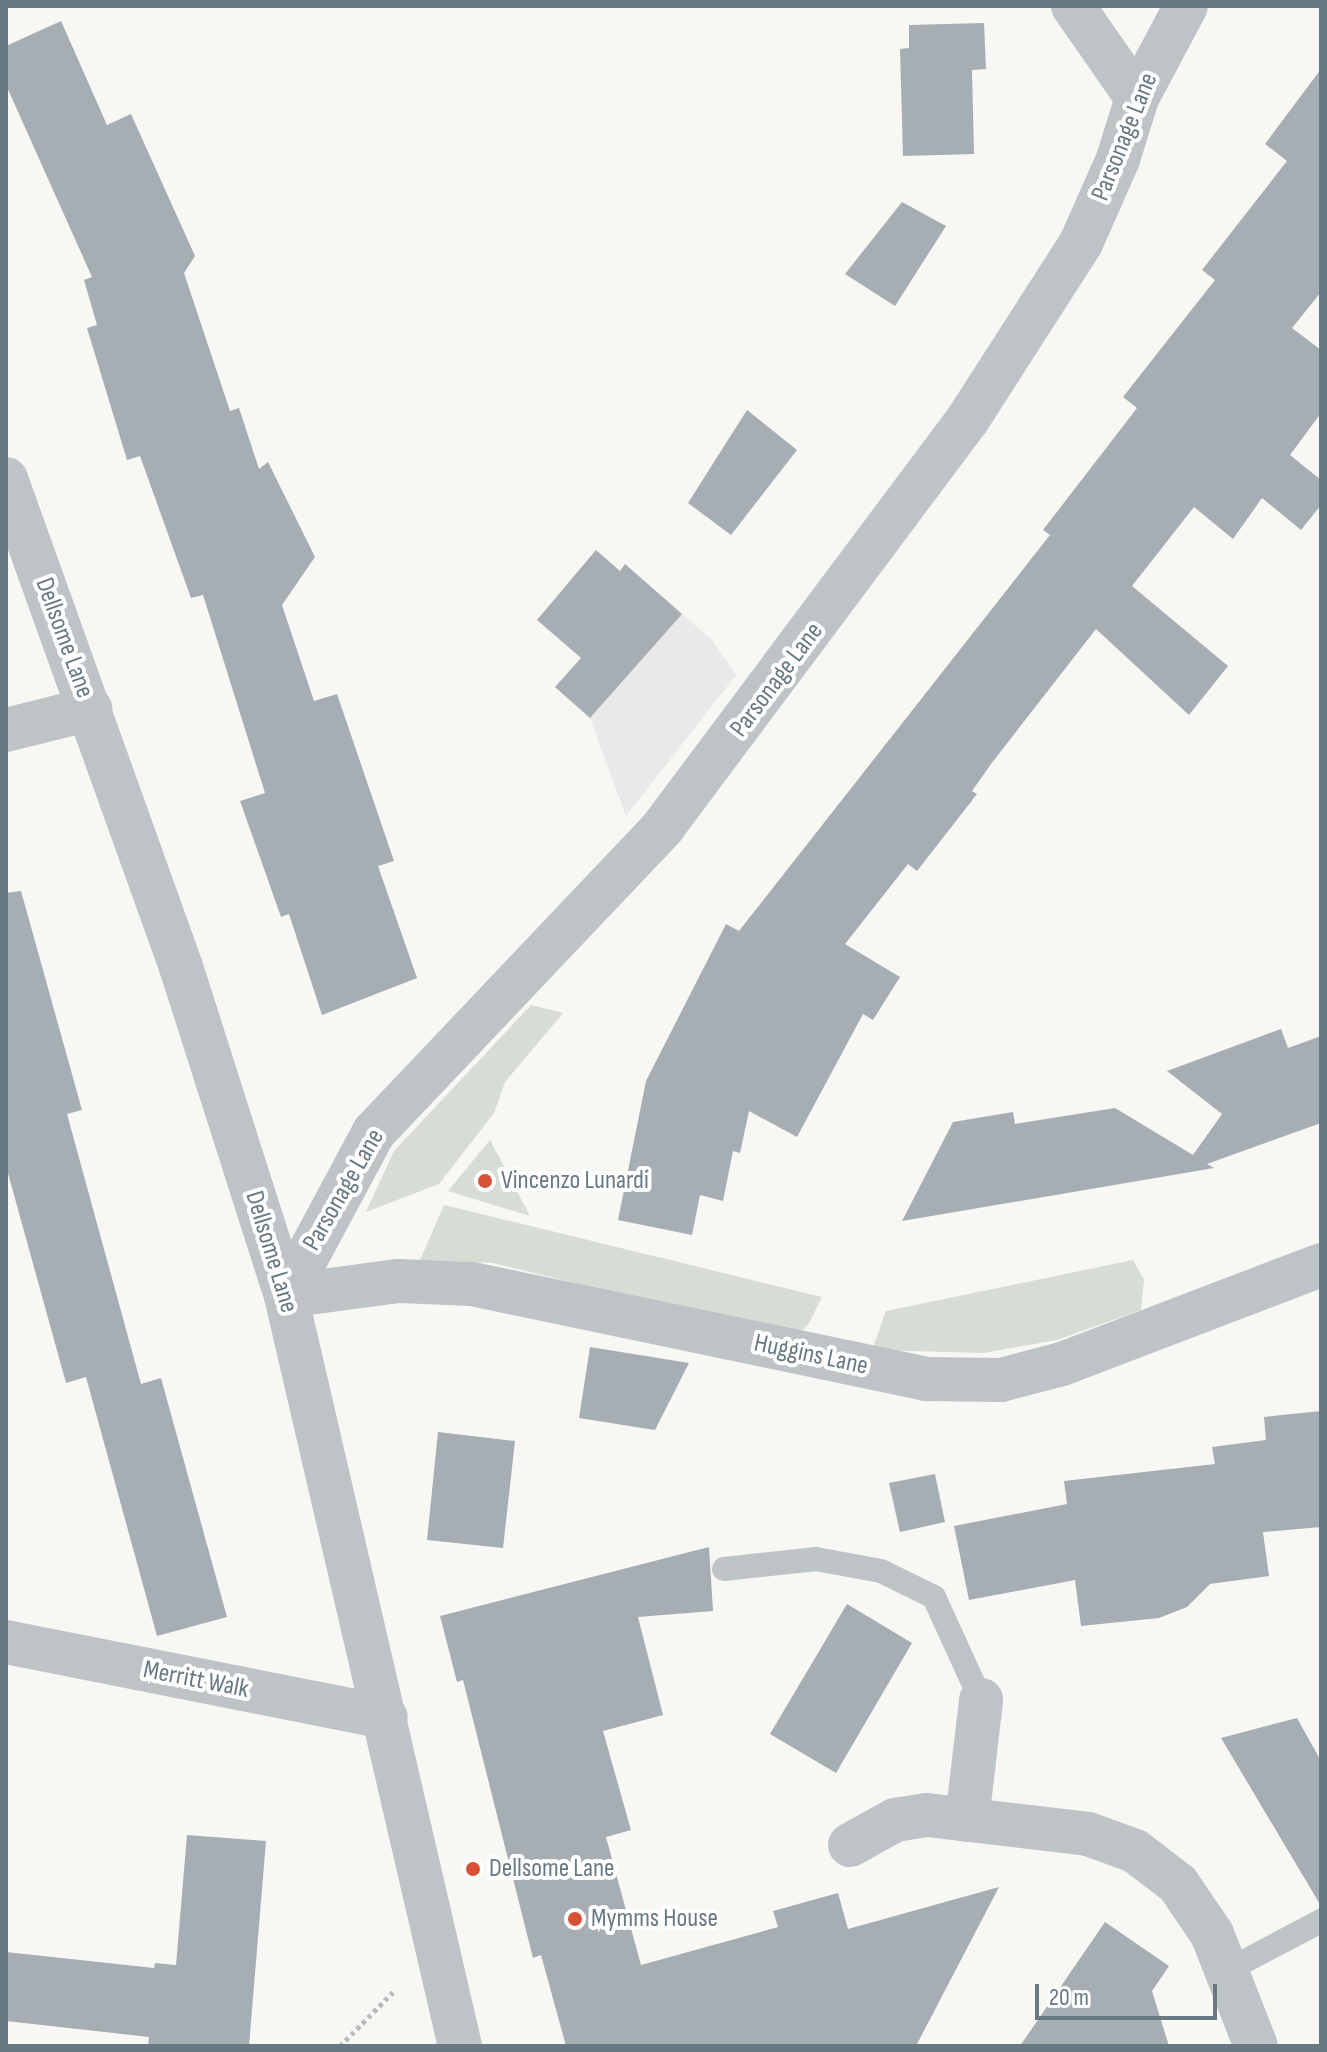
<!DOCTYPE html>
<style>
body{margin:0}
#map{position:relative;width:1327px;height:2052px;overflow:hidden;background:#f7f7f4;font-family:"Sofia Sans Condensed",sans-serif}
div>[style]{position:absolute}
.built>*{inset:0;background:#e8e9e8}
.green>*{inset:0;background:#d7dcd4}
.building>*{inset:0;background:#a6aeb3}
.path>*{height:5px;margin-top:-2.5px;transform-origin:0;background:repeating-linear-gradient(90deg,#b9bcbe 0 4px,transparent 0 8px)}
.service>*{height:24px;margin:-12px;padding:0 12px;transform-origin:12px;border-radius:12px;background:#bec3c6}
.minor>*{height:44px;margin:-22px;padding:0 22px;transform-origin:22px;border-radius:22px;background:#bec3c6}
.dots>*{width:22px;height:22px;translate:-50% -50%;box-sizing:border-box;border:4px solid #fff;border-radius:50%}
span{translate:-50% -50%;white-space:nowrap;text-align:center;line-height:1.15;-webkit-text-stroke:8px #fff;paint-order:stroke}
.street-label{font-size:26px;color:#687983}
.poi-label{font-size:26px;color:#687983}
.left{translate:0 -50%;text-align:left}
.frame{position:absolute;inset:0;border:8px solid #687983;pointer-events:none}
.scale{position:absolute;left:1035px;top:1984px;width:182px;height:36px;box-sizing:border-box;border:4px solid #687983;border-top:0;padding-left:10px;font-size:24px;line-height:28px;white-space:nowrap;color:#687983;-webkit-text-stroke:6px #fff;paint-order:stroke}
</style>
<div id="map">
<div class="built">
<div style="clip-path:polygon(647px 584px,712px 640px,736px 675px,626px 816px,590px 718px,555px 687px)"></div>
</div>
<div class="green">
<div style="clip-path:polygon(531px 1005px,563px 1013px,505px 1082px,494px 1113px,439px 1184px,366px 1212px,394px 1151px)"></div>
<div style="clip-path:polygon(490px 1140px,530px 1216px,448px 1191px)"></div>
<div style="clip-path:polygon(444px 1205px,822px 1297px,808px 1325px,800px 1332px,785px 1334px,493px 1263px,420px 1260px)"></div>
<div style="clip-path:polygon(1133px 1260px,1144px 1280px,1141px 1310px,1057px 1340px,983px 1353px,872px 1350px,886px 1311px)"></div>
</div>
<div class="building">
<div style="clip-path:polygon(61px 21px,107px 125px,131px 114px,195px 256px,184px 273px,230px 411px,239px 408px,259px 469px,268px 462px,315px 557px,282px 605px,314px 701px,337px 694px,394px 861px,378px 866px,417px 978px,322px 1015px,289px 914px,281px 917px,240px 801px,265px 793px,203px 595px,191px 598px,140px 456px,127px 460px,87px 328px,97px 325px,84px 280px,92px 277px,6px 85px,6px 46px)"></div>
<div style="clip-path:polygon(984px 23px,986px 69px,972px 70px,974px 154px,903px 156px,900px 49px,909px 48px,909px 25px)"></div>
<div style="clip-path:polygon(1321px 69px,1321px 292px,1292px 328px,1321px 350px,1321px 413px,1290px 455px,1321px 480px,1321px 505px,1301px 530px,1262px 498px,1233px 539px,1194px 507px,1132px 586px,1228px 666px,1189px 715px,1096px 629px,991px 764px,972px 791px,977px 794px,917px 871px,908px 864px,845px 944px,900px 977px,873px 1020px,863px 1014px,797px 1137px,749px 1111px,740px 1153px,733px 1151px,723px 1201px,700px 1195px,692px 1235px,618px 1220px,646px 1081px,726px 924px,739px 931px,1050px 535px,1043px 530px,1137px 408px,1123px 397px,1215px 280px,1202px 270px,1287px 161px,1265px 144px)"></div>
<div style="clip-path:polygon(902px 202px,946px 226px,895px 306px,845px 274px)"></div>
<div style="clip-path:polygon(747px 410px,797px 450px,731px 535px,688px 503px)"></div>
<div style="clip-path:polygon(596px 550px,620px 571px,625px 564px,682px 614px,590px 718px,555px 687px,581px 658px,537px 620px)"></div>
<div style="clip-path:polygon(21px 891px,82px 1110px,67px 1114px,141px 1384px,161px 1378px,227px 1617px,157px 1636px,86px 1377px,66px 1383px,6px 1166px,6px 893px)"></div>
<div style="clip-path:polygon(1281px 1029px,1288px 1048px,1321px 1036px,1321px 1123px,1207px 1164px,1214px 1168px,902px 1221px,953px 1122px,1013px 1112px,1015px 1124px,1115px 1108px,1193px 1155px,1222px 1114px,1167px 1071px)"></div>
<div style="clip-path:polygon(590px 1347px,689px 1363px,655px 1430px,579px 1418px)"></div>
<div style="clip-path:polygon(1321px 1411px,1321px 1527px,1263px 1532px,1269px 1576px,1210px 1584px,1187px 1607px,1159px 1618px,1081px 1626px,1075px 1580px,969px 1600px,954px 1526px,1067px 1504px,1064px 1481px,1215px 1464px,1212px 1447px,1266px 1440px,1264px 1417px)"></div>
<div style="clip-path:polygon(438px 1432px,515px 1441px,503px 1548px,427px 1540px)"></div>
<div style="clip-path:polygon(935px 1474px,945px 1522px,900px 1532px,889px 1483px)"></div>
<div style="clip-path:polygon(709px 1547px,713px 1611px,638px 1617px,663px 1715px,603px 1731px,631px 1830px,606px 1837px,641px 1965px,778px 1927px,773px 1911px,838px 1893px,848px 1929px,999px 1887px,916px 2046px,566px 2046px,541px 1955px,533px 1958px,463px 1680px,457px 1682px,440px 1616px)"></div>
<div style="clip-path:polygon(847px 1604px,912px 1643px,836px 1773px,770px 1734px)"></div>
<div style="clip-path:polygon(1297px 1718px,1321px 1761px,1321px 1906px,1221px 1738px)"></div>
<div style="clip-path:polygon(187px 1835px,266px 1841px,249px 2046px,148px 2046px,149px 2037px,6px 2021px,6px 1952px,154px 1968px,155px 1963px,176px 1965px)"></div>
<div style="clip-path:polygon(1105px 1922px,1169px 1966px,1152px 1991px,1169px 2046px,1020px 2046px)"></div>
</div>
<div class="path">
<div style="left:340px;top:2046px;width:76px;rotate:-45.5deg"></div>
</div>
<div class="service">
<div style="left:724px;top:1569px;width:93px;rotate:-6.2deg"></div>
<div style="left:816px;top:1559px;width:66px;rotate:10.5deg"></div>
<div style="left:881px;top:1571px;width:59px;rotate:26.1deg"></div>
<div style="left:934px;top:1597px;width:113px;rotate:65.5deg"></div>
<div style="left:1226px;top:1971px;width:107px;rotate:-27.8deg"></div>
</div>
<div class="minor">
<div style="left:1073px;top:6px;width:112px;rotate:55.2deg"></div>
<div style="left:6px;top:479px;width:518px;rotate:70.27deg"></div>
<div style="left:181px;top:967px;width:345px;rotate:72.3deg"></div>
<div style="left:286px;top:1296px;width:770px;rotate:76.94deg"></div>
<div style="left:6px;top:730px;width:87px;rotate:-14deg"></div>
<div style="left:286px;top:1296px;width:186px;rotate:-61.8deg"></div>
<div style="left:374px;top:1132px;width:420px;rotate:-46.5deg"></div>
<div style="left:663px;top:827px;width:509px;rotate:-53.22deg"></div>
<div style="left:968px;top:419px;width:209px;rotate:-57.3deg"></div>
<div style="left:1081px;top:243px;width:92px;rotate:-66.2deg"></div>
<div style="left:1118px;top:159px;width:64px;rotate:-72.7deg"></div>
<div style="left:1137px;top:98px;width:104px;rotate:-62deg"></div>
<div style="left:286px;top:1296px;width:114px;rotate:-7.6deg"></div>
<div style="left:399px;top:1281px;width:73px;rotate:2.4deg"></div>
<div style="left:472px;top:1284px;width:464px;rotate:11.8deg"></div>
<div style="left:926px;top:1379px;width:75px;rotate:0.8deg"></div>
<div style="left:1001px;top:1380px;width:63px;rotate:-14.7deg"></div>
<div style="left:1062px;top:1364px;width:277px;rotate:-20.9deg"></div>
<div style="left:6px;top:1642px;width:387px;rotate:11.2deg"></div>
<div style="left:967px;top:1820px;width:121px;rotate:-83.3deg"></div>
<div style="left:850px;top:1845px;width:51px;rotate:-29.1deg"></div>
<div style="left:895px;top:1820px;width:32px;rotate:-9deg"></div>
<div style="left:927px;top:1815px;width:162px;rotate:6.7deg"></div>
<div style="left:1088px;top:1834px;width:50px;rotate:19.9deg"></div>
<div style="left:1135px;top:1851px;width:54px;rotate:37.5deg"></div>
<div style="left:1178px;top:1884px;width:60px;rotate:55.8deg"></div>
<div style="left:1212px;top:1934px;width:120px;rotate:68.6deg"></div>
</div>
<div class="dots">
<div style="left:485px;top:1181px;background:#d75134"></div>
<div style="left:473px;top:1869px;background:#d75134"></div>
<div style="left:575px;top:1919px;background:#d75134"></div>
</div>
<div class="street-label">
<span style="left:1125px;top:137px;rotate:-68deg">Parsonage Lane</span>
<span style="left:64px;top:638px;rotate:70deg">Dellsome Lane</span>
<span style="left:777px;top:680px;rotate:-53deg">Parsonage Lane</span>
<span style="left:344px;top:1190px;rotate:-60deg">Parsonage Lane</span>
<span style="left:271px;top:1252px;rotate:73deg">Dellsome Lane</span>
<span style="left:811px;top:1355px;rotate:12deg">Huggins Lane</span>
<span style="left:196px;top:1680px;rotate:11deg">Merritt Walk</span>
</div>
<div class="poi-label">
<span class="left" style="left:501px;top:1181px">Vincenzo Lunardi</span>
<span class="left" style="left:489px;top:1869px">Dellsome Lane</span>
<span class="left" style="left:591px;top:1919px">Mymms House</span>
</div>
<div class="frame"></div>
<div class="scale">20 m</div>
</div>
